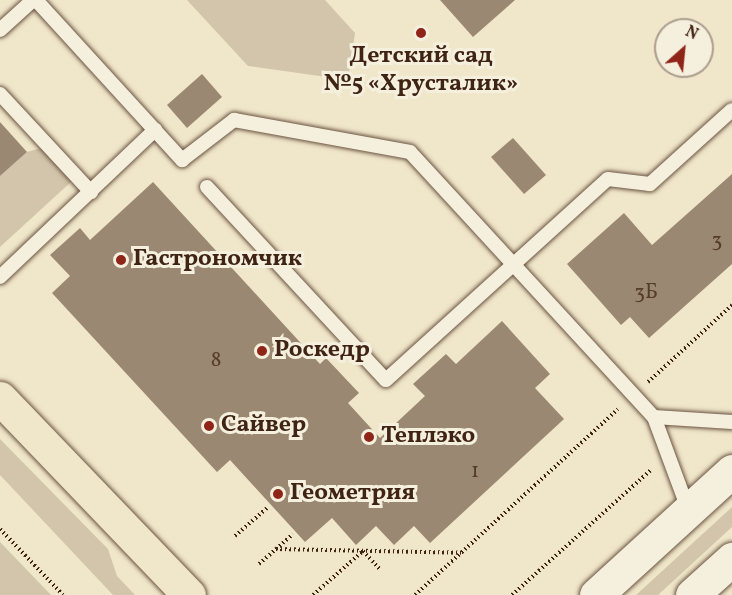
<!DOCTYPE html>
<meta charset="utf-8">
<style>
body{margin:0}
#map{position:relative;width:732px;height:595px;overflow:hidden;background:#f0e6ca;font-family:Vollkorn,serif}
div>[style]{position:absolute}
.green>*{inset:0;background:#d2c5ab}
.building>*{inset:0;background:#9b8872}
.path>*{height:4px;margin-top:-2px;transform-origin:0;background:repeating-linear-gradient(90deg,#3f2313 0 1.5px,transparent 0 4.5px)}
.roads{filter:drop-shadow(0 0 2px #6b5441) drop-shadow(0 0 2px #6b5441)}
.lane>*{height:14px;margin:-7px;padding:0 7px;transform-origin:7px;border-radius:7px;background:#f5efdd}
.secondary>*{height:33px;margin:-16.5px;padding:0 16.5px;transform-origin:16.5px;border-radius:16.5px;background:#f5efdd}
.primary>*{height:33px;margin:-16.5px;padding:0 16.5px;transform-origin:16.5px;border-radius:16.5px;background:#f0e6ca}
.dots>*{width:16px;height:16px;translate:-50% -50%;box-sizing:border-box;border:3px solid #f5efdd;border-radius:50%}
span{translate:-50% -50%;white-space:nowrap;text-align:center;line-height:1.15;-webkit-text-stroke:6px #f5efdd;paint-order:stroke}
.number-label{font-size:21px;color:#563c2b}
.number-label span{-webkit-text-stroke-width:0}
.poi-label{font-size:24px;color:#3f2313;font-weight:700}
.left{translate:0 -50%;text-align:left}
.north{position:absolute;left:654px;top:18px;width:60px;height:60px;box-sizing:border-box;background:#f5efdd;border:2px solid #ac9d8c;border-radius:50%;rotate:27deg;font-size:16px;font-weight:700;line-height:24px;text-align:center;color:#3f2313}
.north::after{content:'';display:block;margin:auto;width:21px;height:27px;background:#8f2418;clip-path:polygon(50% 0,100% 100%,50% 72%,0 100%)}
</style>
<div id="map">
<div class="green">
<div style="clip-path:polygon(187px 0,325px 0,355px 33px,348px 80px,248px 66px)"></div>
<div style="clip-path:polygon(41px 148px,72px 181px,0 247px,0 176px,27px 152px)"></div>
<div style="clip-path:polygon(0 439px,108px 549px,117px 576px,135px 595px,113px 595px,0 475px)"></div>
<div style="clip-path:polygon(732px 507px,732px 527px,658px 595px,636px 595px)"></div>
<div style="clip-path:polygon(0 542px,51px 595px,0 595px)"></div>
</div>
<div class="building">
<div style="clip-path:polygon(440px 0,515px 0,473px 37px)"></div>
<div style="clip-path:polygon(202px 74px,222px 97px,187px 128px,167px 105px)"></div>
<div style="clip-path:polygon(0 122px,27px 152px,0 176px)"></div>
<div style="clip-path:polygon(513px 138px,546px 175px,524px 194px,491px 157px)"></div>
<div style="clip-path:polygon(732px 174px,732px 264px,649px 338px,630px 317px,621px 325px,567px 264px,624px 213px,652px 245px)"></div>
<div style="clip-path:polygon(153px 182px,320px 364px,326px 358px,359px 393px,348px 403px,380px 438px,425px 396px,413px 384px,446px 354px,456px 364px,502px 321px,550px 374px,535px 388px,564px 419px,430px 543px,414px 526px,394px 545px,376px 526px,356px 545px,332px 518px,305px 542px,230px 460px,217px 472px,52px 293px,70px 276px,50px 255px,80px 228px,90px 240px)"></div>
</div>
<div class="path">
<div style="left:648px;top:382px;width:114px;rotate:-42.5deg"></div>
<div style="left:0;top:529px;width:91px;rotate:46.3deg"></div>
<div style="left:235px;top:536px;width:43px;rotate:-41.2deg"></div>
<div style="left:276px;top:549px;width:185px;rotate:1.2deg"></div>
<div style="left:259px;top:564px;width:45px;rotate:-41.4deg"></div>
<div style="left:313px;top:595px;width:67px;rotate:-41.3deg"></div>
<div style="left:363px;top:551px;width:25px;rotate:47deg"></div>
<div style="left:415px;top:595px;width:275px;rotate:-42.5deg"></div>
<div style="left:512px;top:595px;width:188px;rotate:-42deg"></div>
</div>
<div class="roads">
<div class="lane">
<div style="left:36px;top:0;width:217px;rotate:47.6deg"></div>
<div style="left:182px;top:160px;width:66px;rotate:-37.6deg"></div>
<div style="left:234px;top:120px;width:179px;rotate:10.3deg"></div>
<div style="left:410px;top:152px;width:360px;rotate:47.4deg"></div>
<div style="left:654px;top:417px;width:98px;rotate:69.7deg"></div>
<div style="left:0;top:30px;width:45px;rotate:-42.3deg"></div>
<div style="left:0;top:94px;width:134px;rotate:47.1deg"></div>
<div style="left:207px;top:187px;width:263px;rotate:47.2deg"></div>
<div style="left:386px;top:380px;width:299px;rotate:-42.2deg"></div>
<div style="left:608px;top:179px;width:42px;rotate:6.8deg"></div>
<div style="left:650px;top:184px;width:110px;rotate:-42.1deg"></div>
<div style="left:0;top:277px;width:214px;rotate:-43.5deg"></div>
<div style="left:654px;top:417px;width:78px;rotate:3.7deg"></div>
</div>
<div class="secondary">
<div style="left:596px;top:595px;width:184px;rotate:-42.4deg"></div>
<div style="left:692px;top:595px;width:54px;rotate:-42deg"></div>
</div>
<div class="primary">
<div style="left:0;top:398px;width:273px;rotate:46.2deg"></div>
</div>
</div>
<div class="dots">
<div style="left:421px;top:33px;background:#8f2418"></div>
<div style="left:121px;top:260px;background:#8f2418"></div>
<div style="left:262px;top:351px;background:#8f2418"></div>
<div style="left:209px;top:426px;background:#8f2418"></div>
<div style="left:369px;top:437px;background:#8f2418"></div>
<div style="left:278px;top:494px;background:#8f2418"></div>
</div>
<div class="number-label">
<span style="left:717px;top:241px">3</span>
<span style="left:646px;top:293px">3Б</span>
<span style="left:216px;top:361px">8</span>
<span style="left:475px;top:472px">1</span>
</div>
<div class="poi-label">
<span style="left:421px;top:71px">Детский сад<br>№5 «Хрусталик»</span>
<span class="left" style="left:133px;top:260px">Гастрономчик</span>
<span class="left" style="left:274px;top:351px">Роскедр</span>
<span class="left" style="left:221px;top:426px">Сайвер</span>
<span class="left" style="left:381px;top:437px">Теплэко</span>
<span class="left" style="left:290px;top:494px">Геометрия</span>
</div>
<div class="north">N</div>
</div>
